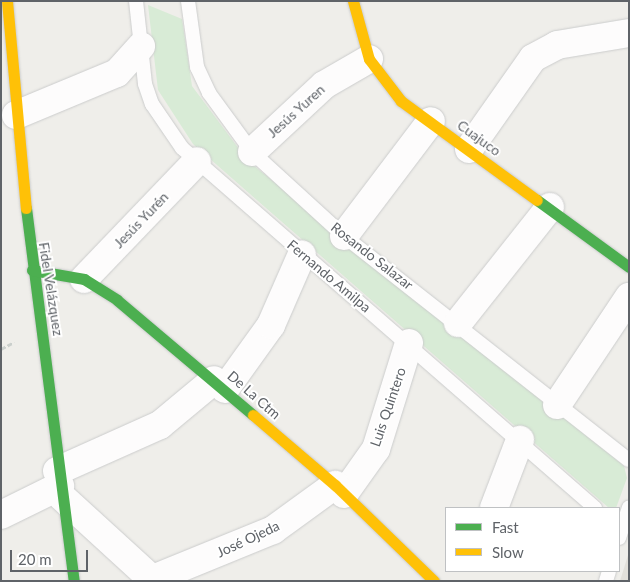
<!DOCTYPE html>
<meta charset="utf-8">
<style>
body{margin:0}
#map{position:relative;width:630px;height:582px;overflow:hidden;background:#efeeea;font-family:Lato,sans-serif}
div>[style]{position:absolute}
.education>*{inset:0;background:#e2e0da}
.green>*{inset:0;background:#d8ebd6}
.path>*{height:3px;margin-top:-1.5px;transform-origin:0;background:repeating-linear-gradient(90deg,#cacfcc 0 5px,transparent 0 7.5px)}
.roads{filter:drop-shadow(0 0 1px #cbcccc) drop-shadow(0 0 1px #cbcccc)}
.lane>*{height:14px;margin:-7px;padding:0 7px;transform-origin:7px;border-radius:7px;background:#fdfcfc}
.street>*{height:28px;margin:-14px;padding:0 14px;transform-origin:14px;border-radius:14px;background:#fdfcfc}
.fast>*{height:11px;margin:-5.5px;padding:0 5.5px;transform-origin:5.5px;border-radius:5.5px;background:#4caf50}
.slow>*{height:11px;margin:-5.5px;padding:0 5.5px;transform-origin:5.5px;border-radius:5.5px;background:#ffc107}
span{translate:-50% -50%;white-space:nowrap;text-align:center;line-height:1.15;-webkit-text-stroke:4px #fff;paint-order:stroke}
.street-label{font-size:14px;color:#5f6368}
.frame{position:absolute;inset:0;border:2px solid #5f6368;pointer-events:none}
.legend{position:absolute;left:445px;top:507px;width:175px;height:65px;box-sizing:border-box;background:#fff;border:1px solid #bfc1c3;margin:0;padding:6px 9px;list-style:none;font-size:15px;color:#5f6368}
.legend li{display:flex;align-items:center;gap:10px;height:25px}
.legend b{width:25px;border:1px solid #bfc1c3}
.scale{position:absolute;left:10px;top:550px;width:78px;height:22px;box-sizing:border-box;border:2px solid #5f6368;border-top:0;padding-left:6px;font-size:15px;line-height:18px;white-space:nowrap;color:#5f6368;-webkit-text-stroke:4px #fff;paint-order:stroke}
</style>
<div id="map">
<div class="education">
<div style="clip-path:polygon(629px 552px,629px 581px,620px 581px)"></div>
</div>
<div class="green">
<div style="clip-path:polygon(148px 5px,182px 19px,192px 86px,248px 161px,624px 466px,627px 478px,616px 508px,609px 508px,193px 144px,158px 90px)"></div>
</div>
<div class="path">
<div style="left:1px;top:349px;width:15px;rotate:-28deg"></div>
</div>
<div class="roads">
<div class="lane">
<div style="left:136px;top:1px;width:83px;rotate:83.8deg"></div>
<div style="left:145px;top:84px;width:21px;rotate:71deg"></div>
<div style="left:152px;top:104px;width:53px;rotate:55.7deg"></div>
<div style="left:182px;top:148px;width:548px;rotate:41.08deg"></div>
<div style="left:188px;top:1px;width:67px;rotate:82.2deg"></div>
<div style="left:197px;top:67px;width:29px;rotate:65deg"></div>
<div style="left:209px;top:93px;width:73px;rotate:53.9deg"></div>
<div style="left:252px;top:152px;width:125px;rotate:42.4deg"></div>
<div style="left:344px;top:236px;width:362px;rotate:38.2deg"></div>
<div style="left:619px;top:538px;width:32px;rotate:-72deg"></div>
<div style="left:606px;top:581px;width:10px;rotate:-73deg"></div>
</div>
<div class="street">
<div style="left:16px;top:115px;width:109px;rotate:-22.6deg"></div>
<div style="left:117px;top:73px;width:36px;rotate:-48deg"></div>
<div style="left:469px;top:149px;width:111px;rotate:-54.9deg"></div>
<div style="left:533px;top:58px;width:27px;rotate:-28deg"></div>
<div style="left:557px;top:45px;width:73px;rotate:-9.5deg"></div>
<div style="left:252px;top:152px;width:98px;rotate:-42.9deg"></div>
<div style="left:324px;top:85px;width:52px;rotate:-30deg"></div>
<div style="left:344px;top:236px;width:144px;rotate:-52.9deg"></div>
<div style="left:84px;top:279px;width:163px;rotate:-46.2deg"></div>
<div style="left:458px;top:323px;width:148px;rotate:-51.6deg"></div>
<div style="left:225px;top:389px;width:79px;rotate:-54.3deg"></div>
<div style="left:271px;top:325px;width:77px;rotate:-66.4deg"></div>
<div style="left:557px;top:405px;width:130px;rotate:-56.3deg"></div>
<div style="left:57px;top:471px;width:113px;rotate:-24.1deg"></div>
<div style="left:160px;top:425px;width:70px;rotate:-39.8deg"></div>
<div style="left:344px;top:494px;width:55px;rotate:-54.6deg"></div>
<div style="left:376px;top:449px;width:111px;rotate:-72.7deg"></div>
<div style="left:62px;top:497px;width:125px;rotate:42.4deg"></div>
<div style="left:494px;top:508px;width:73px;rotate:-69.1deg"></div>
<div style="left:1px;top:515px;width:66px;rotate:-26.2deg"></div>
<div style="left:153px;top:579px;width:130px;rotate:-22.2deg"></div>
<div style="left:273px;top:530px;width:77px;rotate:-36deg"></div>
</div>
<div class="fast">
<div style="left:537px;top:200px;width:114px;rotate:36.1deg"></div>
<div style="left:26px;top:208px;width:376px;rotate:82.7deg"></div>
<div style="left:32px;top:270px;width:53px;rotate:9.8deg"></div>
<div style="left:84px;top:279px;width:39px;rotate:32deg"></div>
<div style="left:117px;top:300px;width:178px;rotate:40.2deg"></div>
</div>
<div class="slow">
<div style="left:7px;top:1px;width:208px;rotate:84.8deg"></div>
<div style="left:353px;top:1px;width:60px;rotate:74.6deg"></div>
<div style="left:369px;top:59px;width:53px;rotate:52.7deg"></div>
<div style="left:401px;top:101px;width:168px;rotate:36.1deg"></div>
<div style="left:253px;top:415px;width:108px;rotate:40.5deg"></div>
<div style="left:335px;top:485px;width:138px;rotate:44.1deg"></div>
</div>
</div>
<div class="street-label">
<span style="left:296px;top:111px;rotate:-42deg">Jesús Yuren</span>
<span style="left:479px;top:138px;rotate:36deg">Cuajuco</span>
<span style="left:141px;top:220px;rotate:-46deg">Jesús Yurén</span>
<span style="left:372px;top:256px;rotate:38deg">Rosando Salazar</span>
<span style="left:329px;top:276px;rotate:40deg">Fernando Amilpa</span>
<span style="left:51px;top:289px;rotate:81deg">Fidel Velázquez</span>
<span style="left:254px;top:395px;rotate:41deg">De La Ctm</span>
<span style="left:388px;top:407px;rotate:-71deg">Luis Quintero</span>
<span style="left:248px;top:539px;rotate:-25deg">José Ojeda</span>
</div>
<div class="frame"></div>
<ul class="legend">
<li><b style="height:6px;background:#4caf50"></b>Fast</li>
<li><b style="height:6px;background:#ffc107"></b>Slow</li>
</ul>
<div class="scale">20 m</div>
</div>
